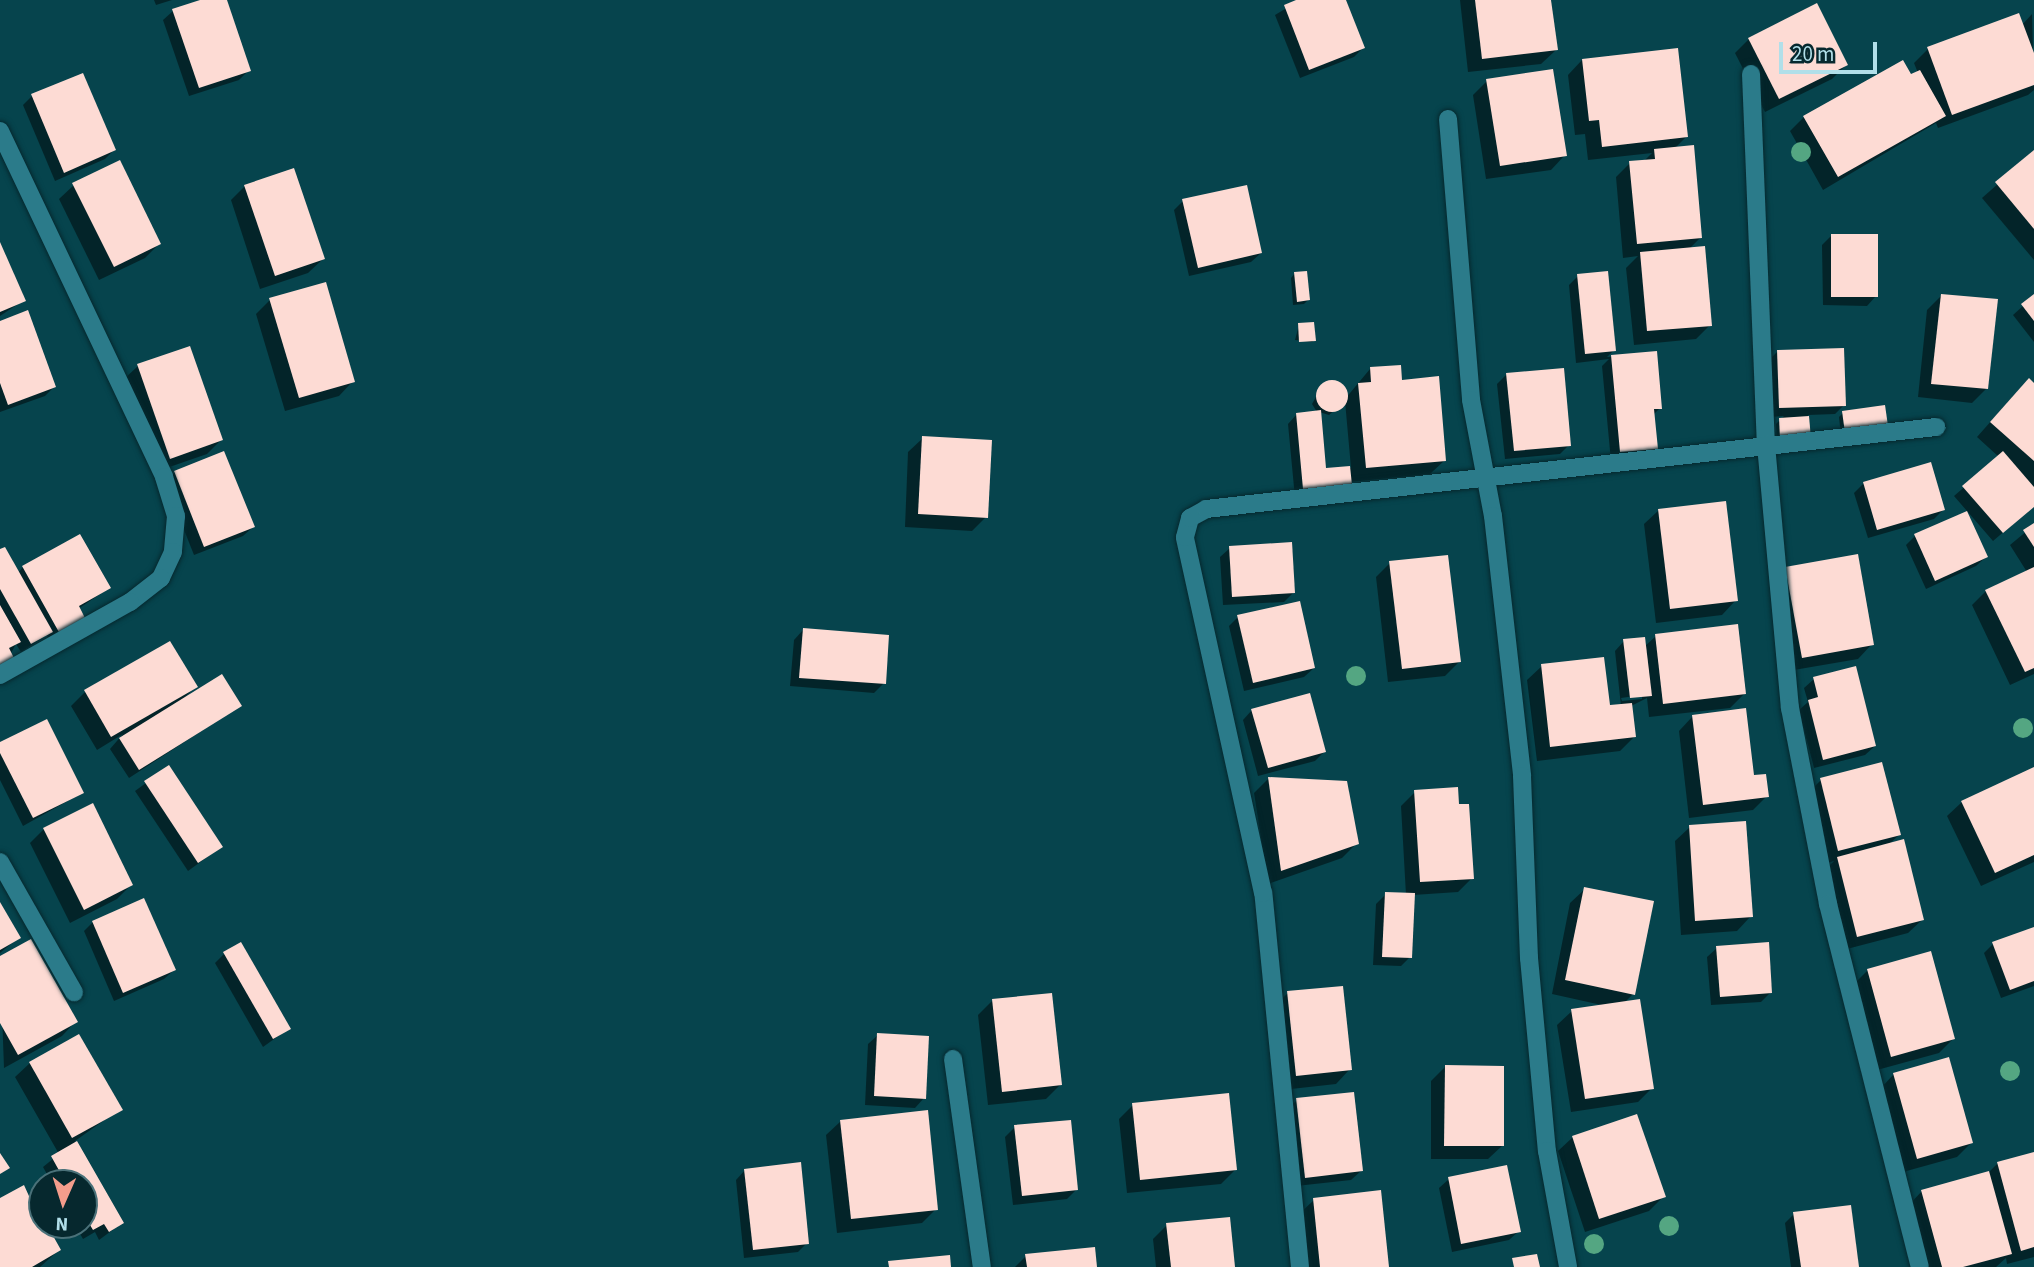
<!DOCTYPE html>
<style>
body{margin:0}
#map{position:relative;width:2034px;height:1267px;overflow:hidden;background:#06444d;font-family:"Source Sans 3",sans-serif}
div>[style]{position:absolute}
.shadow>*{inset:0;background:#0007}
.building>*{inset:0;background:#fddbd4}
.round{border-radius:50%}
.roads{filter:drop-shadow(0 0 2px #06282e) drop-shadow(0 0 2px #06282e)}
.minor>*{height:18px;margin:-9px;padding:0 9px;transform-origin:9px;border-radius:9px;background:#2b7b8a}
.trees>*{width:20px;height:20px;margin:-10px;border-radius:50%;background:#54a682}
span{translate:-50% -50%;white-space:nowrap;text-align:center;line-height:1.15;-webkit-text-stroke:7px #06282e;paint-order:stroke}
.north{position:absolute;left:28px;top:1169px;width:70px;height:70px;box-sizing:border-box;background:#06282e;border:2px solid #4a7179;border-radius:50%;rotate:183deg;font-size:19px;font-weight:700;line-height:28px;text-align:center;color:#b1dfe9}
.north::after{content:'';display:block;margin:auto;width:24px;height:32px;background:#f49d8c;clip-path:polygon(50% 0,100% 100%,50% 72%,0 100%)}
.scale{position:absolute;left:1779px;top:42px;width:98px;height:32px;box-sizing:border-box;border:4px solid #b1dfe9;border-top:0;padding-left:9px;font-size:21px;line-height:24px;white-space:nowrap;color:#b1dfe9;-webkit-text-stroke:5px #06282e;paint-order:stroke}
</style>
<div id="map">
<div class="shadow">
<div style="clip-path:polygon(154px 0,172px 0,156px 5px)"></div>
<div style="clip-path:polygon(205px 0,225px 0,249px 70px,239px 80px,189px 96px,163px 20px,173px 11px)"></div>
<div style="clip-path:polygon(1300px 0,1344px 0,1363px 48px,1354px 57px,1300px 78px,1275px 15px)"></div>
<div style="clip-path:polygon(1460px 0,1550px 0,1556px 50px,1541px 64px,1468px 72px)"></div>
<div style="clip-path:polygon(2032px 14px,2034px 90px,2028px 95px,1938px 128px,1936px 123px,1823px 190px,1790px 131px,1804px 117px,1918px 73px,1914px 63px,1928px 49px,2022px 25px)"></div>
<div style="clip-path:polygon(1749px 39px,1846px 65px,1832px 79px,1765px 112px,1735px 53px)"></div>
<div style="clip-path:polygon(1582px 60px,1686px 137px,1674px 149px,1701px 237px,1689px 249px,1710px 325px,1696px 339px,1634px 345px,1626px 268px,1638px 256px,1623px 258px,1616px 177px,1630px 163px,1643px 162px,1652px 153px,1588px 160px,1585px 134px,1575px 135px,1568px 75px)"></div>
<div style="clip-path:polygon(1487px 81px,1565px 155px,1551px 170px,1486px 179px,1473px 95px)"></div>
<div style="clip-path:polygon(32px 96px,114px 150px,105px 159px,55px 181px,23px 105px)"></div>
<div style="clip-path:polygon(2034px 152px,2034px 260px,1982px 198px)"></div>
<div style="clip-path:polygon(74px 185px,159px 244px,145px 258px,99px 280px,59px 199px)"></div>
<div style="clip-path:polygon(245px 186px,323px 259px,308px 273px,260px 289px,231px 200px)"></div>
<div style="clip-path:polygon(1183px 201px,1261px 253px,1251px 262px,1189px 276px,1174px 210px)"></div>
<div style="clip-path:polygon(1831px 236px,1876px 296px,1867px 306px,1823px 305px,1822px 245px)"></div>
<div style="clip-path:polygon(0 246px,24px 300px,0 316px)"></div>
<div style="clip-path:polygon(1295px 273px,1308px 300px,1304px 304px,1293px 305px,1291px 278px)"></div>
<div style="clip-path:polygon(1578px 276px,1614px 350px,1607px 357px,1655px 353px,1660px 408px,1653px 415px,1656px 448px,1647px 458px,1611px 461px,1602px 366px,1609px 359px,1576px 363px,1569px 285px)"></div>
<div style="clip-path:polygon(1941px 296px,1986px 389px,1972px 403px,1918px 397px,1927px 310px)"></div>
<div style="clip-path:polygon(2034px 296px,2034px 342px,2013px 315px)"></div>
<div style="clip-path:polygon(270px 300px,353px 381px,339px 396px,285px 411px,256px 314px)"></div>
<div style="clip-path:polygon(0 323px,54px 387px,45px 396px,0 412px)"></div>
<div style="clip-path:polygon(1299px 325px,1314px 340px,1312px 342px,1295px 340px)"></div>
<div style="clip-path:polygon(189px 348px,221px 440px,207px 454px,155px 472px,123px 380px,138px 366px)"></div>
<div style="clip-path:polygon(1777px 352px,1844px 405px,1835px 414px,1808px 415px,1809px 438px,1777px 444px,1776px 424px,1784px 416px,1770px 417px,1768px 361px)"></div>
<div style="clip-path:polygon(evenodd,1370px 369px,1400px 382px,1445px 460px,1430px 474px,1350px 482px,1295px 498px,1288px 424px,1297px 414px,1317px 412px,1312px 404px,1322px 386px,1337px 383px,1343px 387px,1345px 399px,1370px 369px,1345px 401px,1351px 468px,1325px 470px,1319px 412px,1329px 415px,1345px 401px)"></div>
<div style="clip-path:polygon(1507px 374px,1569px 445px,1560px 454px,1505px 459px,1497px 384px)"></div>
<div style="clip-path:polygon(2034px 385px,2034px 506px,1993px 541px,1954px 496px,1999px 457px,1977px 437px,2015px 394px)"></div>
<div style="clip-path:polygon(1843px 413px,1882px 430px,1841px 436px,1839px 417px)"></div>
<div style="clip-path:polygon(923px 438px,986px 517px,972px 531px,905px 527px,908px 452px)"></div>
<div style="clip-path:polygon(1930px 464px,1943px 510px,1934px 519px,1868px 538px,1854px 493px,1863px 484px)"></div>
<div style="clip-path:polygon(175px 472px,253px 527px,243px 536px,194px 555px,165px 482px)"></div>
<div style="clip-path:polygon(1659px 510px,1736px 600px,1722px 615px,1656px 623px,1644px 524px)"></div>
<div style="clip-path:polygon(2034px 525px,2034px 674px,2010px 685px,1972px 605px,1986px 591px,2027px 572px,2010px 545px)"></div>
<div style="clip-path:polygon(1915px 536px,1986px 557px,1976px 566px,1926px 589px,1906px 545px)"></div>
<div style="clip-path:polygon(1230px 548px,1294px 592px,1284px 602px,1223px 605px,1220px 557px)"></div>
<div style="clip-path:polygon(0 551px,18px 573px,23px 567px,109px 588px,78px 609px,84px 619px,50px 642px,47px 635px,21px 652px,16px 644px,0 673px)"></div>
<div style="clip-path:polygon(1390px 563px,1459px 662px,1445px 676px,1388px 682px,1376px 577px)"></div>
<div style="clip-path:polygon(1786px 569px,1872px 644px,1858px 659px,1788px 671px)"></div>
<div style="clip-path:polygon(1238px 617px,1314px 668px,1304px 677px,1244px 691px,1229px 626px)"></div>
<div style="clip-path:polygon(803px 630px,884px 683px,874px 693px,790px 686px,794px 640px)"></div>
<div style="clip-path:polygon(evenodd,1656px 636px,1745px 693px,1730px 708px,1649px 717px,1647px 698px,1631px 706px,1634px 737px,1620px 751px,1537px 761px,1527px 680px,1542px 666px,1609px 707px,1621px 706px,1615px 651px,1624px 641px,1644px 647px,1656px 636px,1642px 695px,1642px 699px,1622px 701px,1621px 698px,1642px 695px)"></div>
<div style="clip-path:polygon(170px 643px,195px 687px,185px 697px,240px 706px,129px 778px,110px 749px,123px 734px,97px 750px,71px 706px,85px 692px)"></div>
<div style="clip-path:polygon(1814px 679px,1875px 746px,1865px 755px,1814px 768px,1799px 710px,1808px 702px,1804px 688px)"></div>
<div style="clip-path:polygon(1252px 710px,1324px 752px,1315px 761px,1258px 776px,1243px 720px)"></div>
<div style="clip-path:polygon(1693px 716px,1767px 796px,1753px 810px,1689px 818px,1679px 731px)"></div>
<div style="clip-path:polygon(0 744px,82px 793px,23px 826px,0 780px)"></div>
<div style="clip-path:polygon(168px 767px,221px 847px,188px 871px,135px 791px)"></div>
<div style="clip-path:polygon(2034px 768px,2034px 862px,1981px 886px,1947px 816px,1962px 802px)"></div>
<div style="clip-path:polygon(1268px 779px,1357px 843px,1342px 858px,1268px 884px,1254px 793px)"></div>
<div style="clip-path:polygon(1821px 780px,1899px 835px,1888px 845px,1923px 919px,1908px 933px,1843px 950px,1823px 872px,1834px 861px,1824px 864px,1807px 794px)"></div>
<div style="clip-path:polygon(1415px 792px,1458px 806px,1472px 878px,1458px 892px,1413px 895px,1410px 957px,1401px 966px,1373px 965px,1376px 904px,1386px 894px,1406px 895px,1401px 806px)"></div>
<div style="clip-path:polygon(1690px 827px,1751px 916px,1737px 931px,1681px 935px,1675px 841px)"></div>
<div style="clip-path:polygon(44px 829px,131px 885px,117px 899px,70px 923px,30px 843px)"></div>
<div style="clip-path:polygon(1585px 889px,1633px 994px,1624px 1003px,1652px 1088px,1638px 1102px,1571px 1112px,1557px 1025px,1572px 1011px,1606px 1006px,1552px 994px,1570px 903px)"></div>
<div style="clip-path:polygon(0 906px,18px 938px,0 953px)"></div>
<div style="clip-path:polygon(93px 922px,174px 970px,164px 979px,114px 1001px,84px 931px)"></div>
<div style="clip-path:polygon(2034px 928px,2034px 986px,2001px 998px,1984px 953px,1993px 944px)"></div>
<div style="clip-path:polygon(1717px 948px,1770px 993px,1761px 1002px,1711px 1005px,1707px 957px)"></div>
<div style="clip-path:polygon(224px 954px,288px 1029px,263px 1047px,215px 963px)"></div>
<div style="clip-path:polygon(0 958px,76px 1021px,62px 1036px,4px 1068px)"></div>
<div style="clip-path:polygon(1868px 970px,1953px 1039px,1939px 1053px,1877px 1070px,1854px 984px)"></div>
<div style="clip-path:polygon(1288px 993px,1350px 1069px,1336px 1084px,1282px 1090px,1273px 1007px)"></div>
<div style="clip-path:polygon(993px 1000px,1060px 1085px,1046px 1099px,988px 1105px,978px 1015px)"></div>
<div style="clip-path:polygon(878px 1035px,924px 1098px,915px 1108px,865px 1105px,868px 1044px)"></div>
<div style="clip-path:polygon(78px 1036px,120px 1109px,75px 1141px,122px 1223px,99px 1240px,95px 1232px,83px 1239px,75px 1225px,84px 1225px,84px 1183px,52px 1183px,43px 1167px,59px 1154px,15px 1077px,30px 1063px)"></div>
<div style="clip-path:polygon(1445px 1067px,1503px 1145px,1488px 1159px,1431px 1159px,1431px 1081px)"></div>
<div style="clip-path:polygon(1894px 1074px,1971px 1143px,1957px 1157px,1903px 1172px,1880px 1089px)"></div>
<div style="clip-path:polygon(1297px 1100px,1361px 1171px,1351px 1180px,1296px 1186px,1288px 1109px)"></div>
<div style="clip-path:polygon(1133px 1105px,1235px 1170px,1221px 1184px,1127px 1193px,1119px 1119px)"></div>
<div style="clip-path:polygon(841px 1121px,936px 1209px,922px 1223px,837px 1233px,826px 1135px)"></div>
<div style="clip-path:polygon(1015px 1127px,1077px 1189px,1067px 1199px,1013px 1205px,1005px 1137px)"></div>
<div style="clip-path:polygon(1573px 1137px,1664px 1196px,1649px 1211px,1585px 1232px,1558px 1151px)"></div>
<div style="clip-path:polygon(2034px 1153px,2034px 1257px,2007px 1264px,2006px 1258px,1996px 1267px,1925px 1267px,1908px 1206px,1922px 1191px,1988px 1173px,1998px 1163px)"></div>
<div style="clip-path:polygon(745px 1170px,807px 1243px,798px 1252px,744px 1258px,736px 1180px)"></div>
<div style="clip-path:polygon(1449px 1179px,1519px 1231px,1509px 1240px,1452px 1252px,1439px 1188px)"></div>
<div style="clip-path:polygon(23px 1187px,59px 1250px,40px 1267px,0 1267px,0 1200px)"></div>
<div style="clip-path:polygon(1314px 1200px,1387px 1267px,1305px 1267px,1299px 1214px)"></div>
<div style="clip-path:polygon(1794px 1214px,1858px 1267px,1791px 1267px,1785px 1223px)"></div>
<div style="clip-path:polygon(1167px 1225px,1233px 1267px,1156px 1267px,1153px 1239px)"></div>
<div style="clip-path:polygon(1026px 1256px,1095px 1267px,1015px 1267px)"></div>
</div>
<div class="building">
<div style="clip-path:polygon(200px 0,227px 0,251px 71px,199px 88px,172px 9px)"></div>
<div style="clip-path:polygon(1296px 0,1346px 0,1365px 48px,1309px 70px,1284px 5px)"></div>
<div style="clip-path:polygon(1475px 0,1551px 0,1558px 50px,1482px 59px)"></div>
<div style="clip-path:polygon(1817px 3px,1848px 65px,1779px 99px,1748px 38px)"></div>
<div style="clip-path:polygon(2019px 13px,2034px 53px,2034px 85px,1952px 115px,1927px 47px)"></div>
<div style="clip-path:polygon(1678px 48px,1688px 137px,1602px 147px,1599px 120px,1589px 121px,1582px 59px)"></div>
<div style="clip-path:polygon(1903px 60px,1911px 74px,1920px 70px,1946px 116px,1838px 177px,1803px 116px)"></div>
<div style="clip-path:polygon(1553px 69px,1567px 156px,1500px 166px,1486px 79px)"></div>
<div style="clip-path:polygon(83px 73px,116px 150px,64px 173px,31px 94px)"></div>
<div style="clip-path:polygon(1694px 145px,1702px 238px,1637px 244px,1629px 161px,1655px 159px,1654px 149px)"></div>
<div style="clip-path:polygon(2034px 150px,2034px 229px,1995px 182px)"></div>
<div style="clip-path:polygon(120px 160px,161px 244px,114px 267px,72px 183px)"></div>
<div style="clip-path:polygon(294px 168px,325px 259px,275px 276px,244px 185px)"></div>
<div style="clip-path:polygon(1247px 185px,1262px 253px,1198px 268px,1182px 199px)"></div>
<div style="clip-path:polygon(1831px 234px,1878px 234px,1878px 297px,1831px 297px)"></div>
<div style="clip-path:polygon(0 242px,26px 301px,0 312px)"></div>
<div style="clip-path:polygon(1705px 246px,1712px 326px,1647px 331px,1640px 252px)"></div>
<div style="clip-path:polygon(1307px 271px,1310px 300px,1297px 302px,1294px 272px)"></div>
<div style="clip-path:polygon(1608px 271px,1616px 351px,1585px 354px,1577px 274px)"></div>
<div style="clip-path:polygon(326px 282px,355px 382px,299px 398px,269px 298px)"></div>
<div style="clip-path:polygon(1941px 294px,1998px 299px,1988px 389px,1931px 384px)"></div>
<div style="clip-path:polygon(2034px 294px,2034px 321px,2021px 304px)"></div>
<div style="clip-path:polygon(28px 310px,56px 387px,8px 405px,0 383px,0 321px)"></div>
<div style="clip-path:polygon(1314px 322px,1316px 341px,1299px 342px,1298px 323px)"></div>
<div style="clip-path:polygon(190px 346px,223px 440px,170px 459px,137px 364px)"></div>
<div style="clip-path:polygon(1844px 348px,1846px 406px,1779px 408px,1777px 350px)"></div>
<div style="clip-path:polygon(1657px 351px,1662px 409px,1654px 409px,1658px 449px,1620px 452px,1611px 355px)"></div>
<div style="clip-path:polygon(1401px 365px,1402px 380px,1439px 376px,1446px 461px,1366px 468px,1358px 383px,1371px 382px,1370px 367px)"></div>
<div style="clip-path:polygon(1564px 368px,1571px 446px,1514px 451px,1506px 373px)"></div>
<div style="clip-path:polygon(2029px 378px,2034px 383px,2034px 461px,1990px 422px)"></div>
<div class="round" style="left:1316px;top:380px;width:32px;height:32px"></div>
<div style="clip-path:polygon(1885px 405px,1888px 426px,1845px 433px,1842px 411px)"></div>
<div style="clip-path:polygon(1321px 410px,1326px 468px,1350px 466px,1352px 485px,1303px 489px,1296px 413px)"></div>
<div style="clip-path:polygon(1809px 416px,1811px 439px,1780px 440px,1779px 418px)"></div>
<div style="clip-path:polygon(922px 436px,992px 440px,988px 518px,918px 514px)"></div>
<div style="clip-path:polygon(224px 451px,255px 527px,204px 547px,174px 471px)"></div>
<div style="clip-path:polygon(2003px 451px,2034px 487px,2034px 507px,2003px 533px,1962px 486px)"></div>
<div style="clip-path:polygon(1931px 462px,1945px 510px,1877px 530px,1863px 482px)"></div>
<div style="clip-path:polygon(1726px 501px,1738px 601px,1670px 609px,1658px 509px)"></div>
<div style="clip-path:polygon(1967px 511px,1988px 557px,1935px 581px,1914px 534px)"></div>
<div style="clip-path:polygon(2034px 523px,2034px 547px,2023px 530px)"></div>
<div style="clip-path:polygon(80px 534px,111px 588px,79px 606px,86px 620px,60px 634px,22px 566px)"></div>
<div style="clip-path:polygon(1292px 542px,1295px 593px,1232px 597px,1229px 546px)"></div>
<div style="clip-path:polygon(5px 547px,53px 632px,31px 644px,0 589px,0 549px)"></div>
<div style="clip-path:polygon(1858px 554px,1874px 645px,1802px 658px,1785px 567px)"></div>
<div style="clip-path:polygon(1448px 555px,1461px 662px,1402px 669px,1389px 561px)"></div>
<div style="clip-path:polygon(2034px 567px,2034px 668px,2025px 672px,1985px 590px)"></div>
<div style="clip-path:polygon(1300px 601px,1315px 668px,1253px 683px,1237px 615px)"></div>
<div style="clip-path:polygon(0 605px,21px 642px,9px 648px,15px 660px,0 668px)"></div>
<div style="clip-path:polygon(1738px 624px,1746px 694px,1663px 704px,1655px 634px)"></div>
<div style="clip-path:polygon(803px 628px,889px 635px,886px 684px,799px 678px)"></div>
<div style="clip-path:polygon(1645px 637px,1652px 696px,1630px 698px,1623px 639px)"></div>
<div style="clip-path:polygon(170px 641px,198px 687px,111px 737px,84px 690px)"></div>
<div style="clip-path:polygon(1604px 657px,1610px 705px,1632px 703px,1636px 737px,1550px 747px,1541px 664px)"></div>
<div style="clip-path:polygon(1856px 666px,1876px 746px,1823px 760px,1808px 700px,1818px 697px,1813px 677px)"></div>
<div style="clip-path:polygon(222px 674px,242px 706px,139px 770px,119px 738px)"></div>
<div style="clip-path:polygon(1310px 693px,1326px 752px,1268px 768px,1251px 709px)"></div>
<div style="clip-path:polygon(1746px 708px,1754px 775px,1766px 774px,1769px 797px,1703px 805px,1692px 715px)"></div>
<div style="clip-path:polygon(47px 719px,84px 793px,33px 818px,0 753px,0 742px)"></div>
<div style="clip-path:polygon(1882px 762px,1901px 835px,1838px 851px,1820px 778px)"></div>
<div style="clip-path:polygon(169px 765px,223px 847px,198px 863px,144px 781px)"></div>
<div style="clip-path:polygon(2034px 767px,2034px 855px,1995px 873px,1961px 801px)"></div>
<div style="clip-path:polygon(1268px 777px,1347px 781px,1359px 844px,1281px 871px)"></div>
<div style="clip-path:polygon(1458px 787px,1459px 804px,1469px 804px,1474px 879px,1420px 882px,1414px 790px)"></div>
<div style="clip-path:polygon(93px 803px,133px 885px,84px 910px,43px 828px)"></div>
<div style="clip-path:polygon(1746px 821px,1753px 917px,1695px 921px,1689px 825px)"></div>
<div style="clip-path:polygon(1904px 839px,1924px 920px,1857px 937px,1837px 857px)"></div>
<div style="clip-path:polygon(1584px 887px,1654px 901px,1635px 995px,1565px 980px)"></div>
<div style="clip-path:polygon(1385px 892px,1415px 893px,1412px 958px,1382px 957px)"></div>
<div style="clip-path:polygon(144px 898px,176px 970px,123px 993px,92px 921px)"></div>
<div style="clip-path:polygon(0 902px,21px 938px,0 950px)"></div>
<div style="clip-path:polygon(2034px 927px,2034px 981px,2010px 990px,1992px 942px)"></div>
<div style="clip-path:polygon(31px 939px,78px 1022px,18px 1055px,0 1023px,0 956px)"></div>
<div style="clip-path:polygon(241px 942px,291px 1029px,273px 1039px,223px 952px)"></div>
<div style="clip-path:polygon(1769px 942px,1772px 993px,1720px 997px,1716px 946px)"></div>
<div style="clip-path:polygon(1931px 951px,1955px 1039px,1891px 1057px,1867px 969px)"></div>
<div style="clip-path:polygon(1343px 986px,1352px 1070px,1296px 1076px,1287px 991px)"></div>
<div style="clip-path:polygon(1052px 993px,1062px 1085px,1002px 1092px,992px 999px)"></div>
<div style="clip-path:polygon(1640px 999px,1654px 1089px,1585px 1099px,1571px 1009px)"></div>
<div style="clip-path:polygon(877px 1033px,929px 1036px,926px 1099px,874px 1096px)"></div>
<div style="clip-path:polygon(79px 1034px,123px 1110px,72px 1138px,29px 1062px)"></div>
<div style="clip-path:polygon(1949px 1057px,1973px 1143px,1917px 1159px,1893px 1073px)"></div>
<div style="clip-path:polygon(1445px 1065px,1504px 1066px,1504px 1146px,1444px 1146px)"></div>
<div style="clip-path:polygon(1354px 1092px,1363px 1171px,1305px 1178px,1296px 1098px)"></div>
<div style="clip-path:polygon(1229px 1093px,1237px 1170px,1140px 1180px,1132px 1103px)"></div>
<div style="clip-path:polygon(928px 1110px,938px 1210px,851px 1219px,840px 1120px)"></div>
<div style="clip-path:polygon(1637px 1114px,1666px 1197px,1599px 1219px,1572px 1136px)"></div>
<div style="clip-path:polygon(1071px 1120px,1078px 1190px,1022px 1196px,1014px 1125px)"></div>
<div style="clip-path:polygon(77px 1141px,124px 1223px,109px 1232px,104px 1224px,93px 1230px,84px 1215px,84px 1183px,66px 1183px,51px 1156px)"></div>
<div style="clip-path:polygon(2034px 1152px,2034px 1247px,2021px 1251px,1997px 1162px)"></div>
<div style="clip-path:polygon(0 1153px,10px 1168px,0 1174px)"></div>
<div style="clip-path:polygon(801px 1162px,809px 1244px,753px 1250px,744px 1169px)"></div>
<div style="clip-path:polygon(1507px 1165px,1521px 1232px,1461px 1244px,1448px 1177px)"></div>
<div style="clip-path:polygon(1989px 1171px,2012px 1254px,1963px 1267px,1942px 1267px,1921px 1190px)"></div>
<div style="clip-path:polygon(24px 1185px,42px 1225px,47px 1225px,61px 1250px,32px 1267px,0 1267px,0 1198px)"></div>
<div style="clip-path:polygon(1381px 1190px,1389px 1267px,1320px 1267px,1313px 1198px)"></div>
<div style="clip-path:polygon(1851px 1205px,1859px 1267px,1801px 1267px,1793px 1212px)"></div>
<div style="clip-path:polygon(1230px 1217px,1235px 1267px,1171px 1267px,1166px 1223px)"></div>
<div style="clip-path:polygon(1095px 1247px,1097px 1267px,1027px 1267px,1025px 1254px)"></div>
<div style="clip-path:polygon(1537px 1254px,1540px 1267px,1514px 1267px,1512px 1258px)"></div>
<div style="clip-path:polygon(950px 1255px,951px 1267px,889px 1267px,888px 1261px)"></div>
</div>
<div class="roads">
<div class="minor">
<div style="left:1751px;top:74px;width:371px;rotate:87.7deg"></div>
<div style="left:1766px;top:445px;width:264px;rotate:84.8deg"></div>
<div style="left:1790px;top:708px;width:200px;rotate:79deg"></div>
<div style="left:1828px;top:904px;width:374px;rotate:75.8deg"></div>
<div style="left:1448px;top:119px;width:282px;rotate:85.3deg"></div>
<div style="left:1471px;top:400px;width:118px;rotate:79.3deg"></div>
<div style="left:1493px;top:516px;width:262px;rotate:83.6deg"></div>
<div style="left:1522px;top:776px;width:182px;rotate:87.8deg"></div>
<div style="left:1529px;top:958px;width:194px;rotate:84.7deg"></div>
<div style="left:1547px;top:1151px;width:118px;rotate:79.7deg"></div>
<div style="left:0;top:131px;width:383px;rotate:64.6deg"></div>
<div style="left:164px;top:477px;width:41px;rotate:72.9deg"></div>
<div style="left:176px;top:516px;width:36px;rotate:95deg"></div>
<div style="left:173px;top:552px;width:29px;rotate:115deg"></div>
<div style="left:161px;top:578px;width:39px;rotate:142deg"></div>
<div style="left:130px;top:602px;width:149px;rotate:150.7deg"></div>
<div style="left:0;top:862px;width:150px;rotate:60.4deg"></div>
<div style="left:953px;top:1059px;width:210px;rotate:82.1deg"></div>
<div style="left:1300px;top:1267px;width:376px;rotate:-95.6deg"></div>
<div style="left:1263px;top:893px;width:364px;rotate:-102.4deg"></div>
<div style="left:1185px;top:537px;width:20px;rotate:-75deg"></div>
<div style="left:1190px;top:518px;width:18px;rotate:-29deg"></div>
<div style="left:1206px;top:509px;width:735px;rotate:-6.41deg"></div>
</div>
</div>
<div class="trees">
<div style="left:1801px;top:152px"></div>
<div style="left:1356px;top:676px"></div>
<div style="left:2023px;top:728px"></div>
<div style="left:2010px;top:1071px"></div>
<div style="left:1669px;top:1226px"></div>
<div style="left:1594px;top:1244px"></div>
</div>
<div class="north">N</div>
<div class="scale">20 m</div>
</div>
